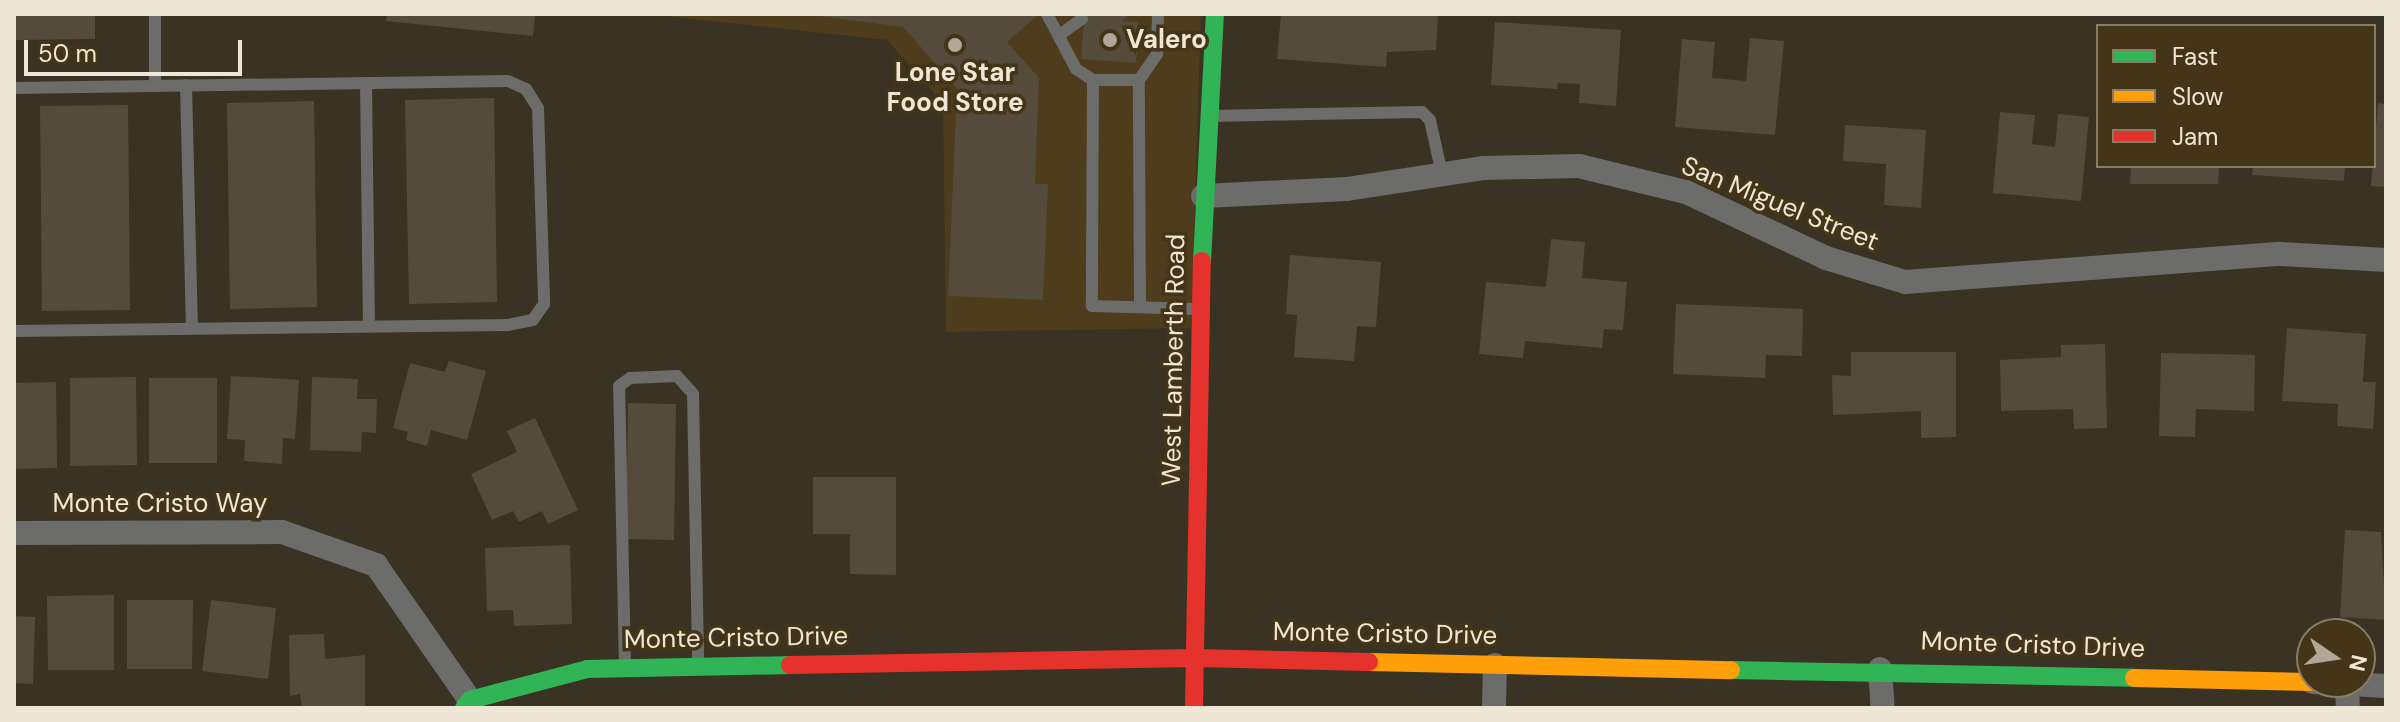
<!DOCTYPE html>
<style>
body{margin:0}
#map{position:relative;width:2400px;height:722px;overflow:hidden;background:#3a3223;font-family:"DM Sans",sans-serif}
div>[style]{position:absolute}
.built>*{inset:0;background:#4e3c1c}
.building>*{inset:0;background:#554b3b}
.lane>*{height:12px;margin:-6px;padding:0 6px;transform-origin:6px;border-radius:6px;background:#6c6c6a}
.street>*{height:24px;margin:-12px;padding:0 12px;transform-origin:12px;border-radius:12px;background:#6c6c6a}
.fast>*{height:18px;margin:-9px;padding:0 9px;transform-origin:9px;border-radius:9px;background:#30b455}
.slow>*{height:18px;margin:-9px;padding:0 9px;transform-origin:9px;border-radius:9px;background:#ff9f0a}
.jam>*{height:18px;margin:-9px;padding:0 9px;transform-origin:9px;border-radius:9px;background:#e5322d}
.dots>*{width:22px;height:22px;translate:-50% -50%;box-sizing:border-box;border:4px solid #443519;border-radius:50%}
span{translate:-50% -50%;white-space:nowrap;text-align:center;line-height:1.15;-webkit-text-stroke:7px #443519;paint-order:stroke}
.poi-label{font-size:26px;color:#f0e6d6;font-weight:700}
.left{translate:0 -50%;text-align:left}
.street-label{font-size:26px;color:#f0e6d6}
.frame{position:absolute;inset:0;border:16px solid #f0e6d6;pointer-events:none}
.legend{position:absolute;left:2096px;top:24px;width:280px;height:144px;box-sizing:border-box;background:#443519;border:2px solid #897c65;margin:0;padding:10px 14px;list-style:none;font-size:24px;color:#f0e6d6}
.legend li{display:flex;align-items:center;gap:16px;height:40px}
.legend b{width:40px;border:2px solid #897c65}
.north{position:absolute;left:2296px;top:618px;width:80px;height:80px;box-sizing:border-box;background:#443519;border:2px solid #897c65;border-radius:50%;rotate:103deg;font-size:22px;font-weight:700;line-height:32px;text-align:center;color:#f0e6d6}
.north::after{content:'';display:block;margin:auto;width:28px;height:36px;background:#b0a797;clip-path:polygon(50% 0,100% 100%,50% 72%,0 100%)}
.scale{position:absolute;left:24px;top:40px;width:218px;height:36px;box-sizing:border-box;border:4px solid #f0e6d6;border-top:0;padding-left:10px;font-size:24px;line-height:28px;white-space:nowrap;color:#f0e6d6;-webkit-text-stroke:6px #443519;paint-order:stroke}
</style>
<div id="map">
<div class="built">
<div style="clip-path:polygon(646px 14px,1201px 14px,1191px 328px,946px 332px,943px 103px,887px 40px)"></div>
</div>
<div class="building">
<div style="clip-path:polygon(14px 14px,95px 14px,95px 39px,14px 40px)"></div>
<div style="clip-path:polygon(387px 14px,535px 14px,533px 36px,386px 21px)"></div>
<div style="clip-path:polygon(802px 14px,1039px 14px,1007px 42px,1039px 78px,1035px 184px,1048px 184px,1043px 300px,948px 296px,957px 88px,903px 27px)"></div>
<div style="clip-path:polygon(1078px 14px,1130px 14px,1122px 21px,1139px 22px,1136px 63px,1081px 59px,1084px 21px)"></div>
<div style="clip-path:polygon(1281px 14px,1438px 14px,1436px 50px,1387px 52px,1386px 67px,1277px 59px)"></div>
<div style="clip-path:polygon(1495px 22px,1621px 30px,1616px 106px,1579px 103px,1580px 84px,1558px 83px,1557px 89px,1491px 85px)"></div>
<div style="clip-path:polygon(1750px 38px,1784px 41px,1775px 135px,1675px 127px,1682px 39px,1715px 42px,1712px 78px,1746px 81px)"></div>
<div style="clip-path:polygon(494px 98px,497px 302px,409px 304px,405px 100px)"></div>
<div style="clip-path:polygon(314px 101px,317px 307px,230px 309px,227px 103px)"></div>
<div style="clip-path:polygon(2378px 103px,2386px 104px,2386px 187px,2371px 186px)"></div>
<div style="clip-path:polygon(128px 105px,130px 310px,42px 311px,40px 106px)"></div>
<div style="clip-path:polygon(2000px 112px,2035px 115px,2032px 144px,2055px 147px,2058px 114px,2089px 117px,2081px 201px,1993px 193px)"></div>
<div style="clip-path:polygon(1845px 125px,1926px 130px,1921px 208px,1884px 205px,1886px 164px,1843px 161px)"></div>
<div style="clip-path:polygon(2131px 166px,2219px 166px,2218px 184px,2130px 184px)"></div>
<div style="clip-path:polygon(2253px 166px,2345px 166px,2344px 181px,2252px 175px)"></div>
<div style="clip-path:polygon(1551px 239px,1585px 242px,1582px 278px,1627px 282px,1623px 330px,1604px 329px,1602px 348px,1525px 341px,1523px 358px,1479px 354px,1486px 282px,1546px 287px)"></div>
<div style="clip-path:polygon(1290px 255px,1381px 262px,1376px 327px,1357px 326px,1354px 361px,1294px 357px,1297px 315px,1286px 314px)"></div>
<div style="clip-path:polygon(1676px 304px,1803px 309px,1802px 356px,1766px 355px,1765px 378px,1673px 374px)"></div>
<div style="clip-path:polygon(2287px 328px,2366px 334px,2363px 382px,2376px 382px,2373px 429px,2337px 426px,2338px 404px,2282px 401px)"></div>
<div style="clip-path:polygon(2105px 344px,2107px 428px,2074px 429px,2073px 409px,2001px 411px,2000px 360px,2061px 357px,2061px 345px)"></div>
<div style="clip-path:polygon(1851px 352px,1956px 352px,1956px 437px,1921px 438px,1921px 411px,1833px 415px,1832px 375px,1851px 376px)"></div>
<div style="clip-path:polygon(2161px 353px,2255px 355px,2254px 411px,2196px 409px,2195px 437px,2159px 436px)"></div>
<div style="clip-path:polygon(449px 361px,486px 371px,467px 440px,431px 430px,427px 446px,406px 440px,408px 432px,393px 428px,410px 363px,445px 372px)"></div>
<div style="clip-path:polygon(231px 376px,299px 380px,295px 439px,283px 438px,282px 464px,244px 461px,245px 440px,227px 439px)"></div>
<div style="clip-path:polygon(136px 377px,137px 465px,70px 466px,70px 378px)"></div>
<div style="clip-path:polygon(312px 377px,358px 379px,357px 399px,377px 399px,376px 433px,362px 432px,361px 452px,310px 450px)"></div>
<div style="clip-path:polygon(149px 378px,217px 378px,217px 463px,149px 463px)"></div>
<div style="clip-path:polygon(56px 382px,57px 468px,14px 469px,14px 383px)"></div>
<div style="clip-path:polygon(628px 403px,676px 404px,674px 540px,626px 539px)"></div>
<div style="clip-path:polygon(535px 418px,578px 510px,548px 524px,542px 511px,519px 522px,513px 511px,492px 520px,471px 474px,517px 452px,507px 431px)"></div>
<div style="clip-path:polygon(813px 477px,896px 477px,896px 575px,850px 574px,850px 534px,813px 534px)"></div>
<div style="clip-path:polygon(2345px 530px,2381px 532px,2386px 620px,2340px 617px)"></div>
<div style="clip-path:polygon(570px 545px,572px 624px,514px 626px,513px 610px,487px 611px,485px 548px)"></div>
<div style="clip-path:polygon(114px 595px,114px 670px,48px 670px,47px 596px)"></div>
<div style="clip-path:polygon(127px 600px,193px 600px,192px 669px,127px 669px)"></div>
<div style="clip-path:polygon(211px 600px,276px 608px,268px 679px,202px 671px)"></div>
<div style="clip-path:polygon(14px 616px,35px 617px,33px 684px,14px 683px)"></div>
<div style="clip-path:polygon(324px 634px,325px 659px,365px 655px,365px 708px,302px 708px,300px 694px,290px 696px,289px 635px)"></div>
</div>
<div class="lane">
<div style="left:1047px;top:14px;width:62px;rotate:62.2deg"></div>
<div style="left:1076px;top:69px;width:20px;rotate:33deg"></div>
<div style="left:1093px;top:80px;width:226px;rotate:90.3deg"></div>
<div style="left:1092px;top:306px;width:106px;rotate:1.6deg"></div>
<div style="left:1061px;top:34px;width:26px;rotate:-36deg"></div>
<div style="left:1093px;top:80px;width:46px"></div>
<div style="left:366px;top:83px;width:243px;rotate:89.3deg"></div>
<div style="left:155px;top:85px;width:71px;rotate:-90deg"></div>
<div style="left:186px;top:85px;width:243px;rotate:88.6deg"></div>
<div style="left:14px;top:88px;width:494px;rotate:-0.8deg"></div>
<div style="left:508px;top:81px;width:20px;rotate:24deg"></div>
<div style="left:526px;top:89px;width:22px;rotate:58deg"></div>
<div style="left:538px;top:108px;width:196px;rotate:88.2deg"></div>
<div style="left:544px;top:304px;width:19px;rotate:125deg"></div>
<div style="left:533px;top:320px;width:25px;rotate:169deg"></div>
<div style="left:508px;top:325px;width:494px;rotate:179.3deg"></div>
<div style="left:1209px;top:116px;width:213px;rotate:-1.1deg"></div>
<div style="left:1422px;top:112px;width:11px;rotate:45deg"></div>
<div style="left:1430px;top:120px;width:55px;rotate:77.5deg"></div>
<div style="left:1140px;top:307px;width:227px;rotate:-90.3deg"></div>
<div style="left:1139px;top:80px;width:32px;rotate:-55deg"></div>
<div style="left:1157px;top:54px;width:40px;rotate:-88.6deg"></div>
<div style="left:625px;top:667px;width:281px;rotate:-91.2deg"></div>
<div style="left:619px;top:386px;width:14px;rotate:-36deg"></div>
<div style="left:630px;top:378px;width:47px;rotate:-2.4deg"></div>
<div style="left:677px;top:376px;width:24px;rotate:48deg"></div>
<div style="left:693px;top:394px;width:270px;rotate:88.9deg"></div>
</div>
<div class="street">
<div style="left:1203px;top:196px;width:144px;rotate:-2.8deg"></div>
<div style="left:1347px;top:189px;width:139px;rotate:-8.7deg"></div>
<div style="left:1484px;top:168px;width:95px;rotate:-1.2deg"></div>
<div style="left:1579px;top:166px;width:110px;rotate:13.7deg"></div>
<div style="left:1686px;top:192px;width:155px;rotate:25.2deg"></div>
<div style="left:1826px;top:258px;width:83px;rotate:16.9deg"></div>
<div style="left:1905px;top:282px;width:376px;rotate:-4.3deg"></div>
<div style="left:2280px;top:254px;width:106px;rotate:3.2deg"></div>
<div style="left:14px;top:533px;width:268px;rotate:-0.2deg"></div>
<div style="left:282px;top:532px;width:100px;rotate:19.3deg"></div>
<div style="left:376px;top:565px;width:165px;rotate:55.2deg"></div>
<div style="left:1880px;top:669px;width:39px;rotate:86deg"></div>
<div style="left:2313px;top:682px;width:73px;rotate:3.1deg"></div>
<div style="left:2347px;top:683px;width:25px;rotate:88deg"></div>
<div style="left:1494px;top:708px;width:43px;rotate:-88.7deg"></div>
</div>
<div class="fast">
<div style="left:1202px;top:261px;width:247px;rotate:-87deg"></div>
<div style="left:1731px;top:670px;width:403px;rotate:1.1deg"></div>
<div style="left:464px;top:708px;width:10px;rotate:-53deg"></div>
<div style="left:470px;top:700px;width:121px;rotate:-14.8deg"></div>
<div style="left:587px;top:669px;width:203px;rotate:-1.1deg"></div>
</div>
<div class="slow">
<div style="left:1369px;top:662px;width:362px;rotate:1.3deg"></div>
<div style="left:2134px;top:678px;width:178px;rotate:1.3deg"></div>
</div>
<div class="jam">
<div style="left:790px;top:665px;width:405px;rotate:-1deg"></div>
<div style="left:1195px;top:658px;width:174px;rotate:1.3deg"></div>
<div style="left:1194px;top:708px;width:447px;rotate:-89deg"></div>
</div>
<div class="dots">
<div style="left:1110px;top:40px;background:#b0a797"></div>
<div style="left:955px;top:45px;background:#b0a797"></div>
</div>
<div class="poi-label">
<span class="left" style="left:1126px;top:40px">Valero</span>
<span style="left:955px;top:88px">Lone Star<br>Food Store</span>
</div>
<div class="street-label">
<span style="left:1780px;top:204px;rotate:22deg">San Miguel Street</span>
<span style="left:1174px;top:360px;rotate:-89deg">West Lamberth Road</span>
<span style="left:160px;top:504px">Monte Cristo Way</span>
<span style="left:1385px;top:634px;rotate:1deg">Monte Cristo Drive</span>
<span style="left:736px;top:638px;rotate:-1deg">Monte Cristo Drive</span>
<span style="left:2033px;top:645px;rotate:2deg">Monte Cristo Drive</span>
</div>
<div class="frame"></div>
<ul class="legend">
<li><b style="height:10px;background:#30b455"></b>Fast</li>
<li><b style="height:10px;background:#ff9f0a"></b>Slow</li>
<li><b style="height:10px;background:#e5322d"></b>Jam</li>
</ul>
<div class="north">N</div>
<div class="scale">50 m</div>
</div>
